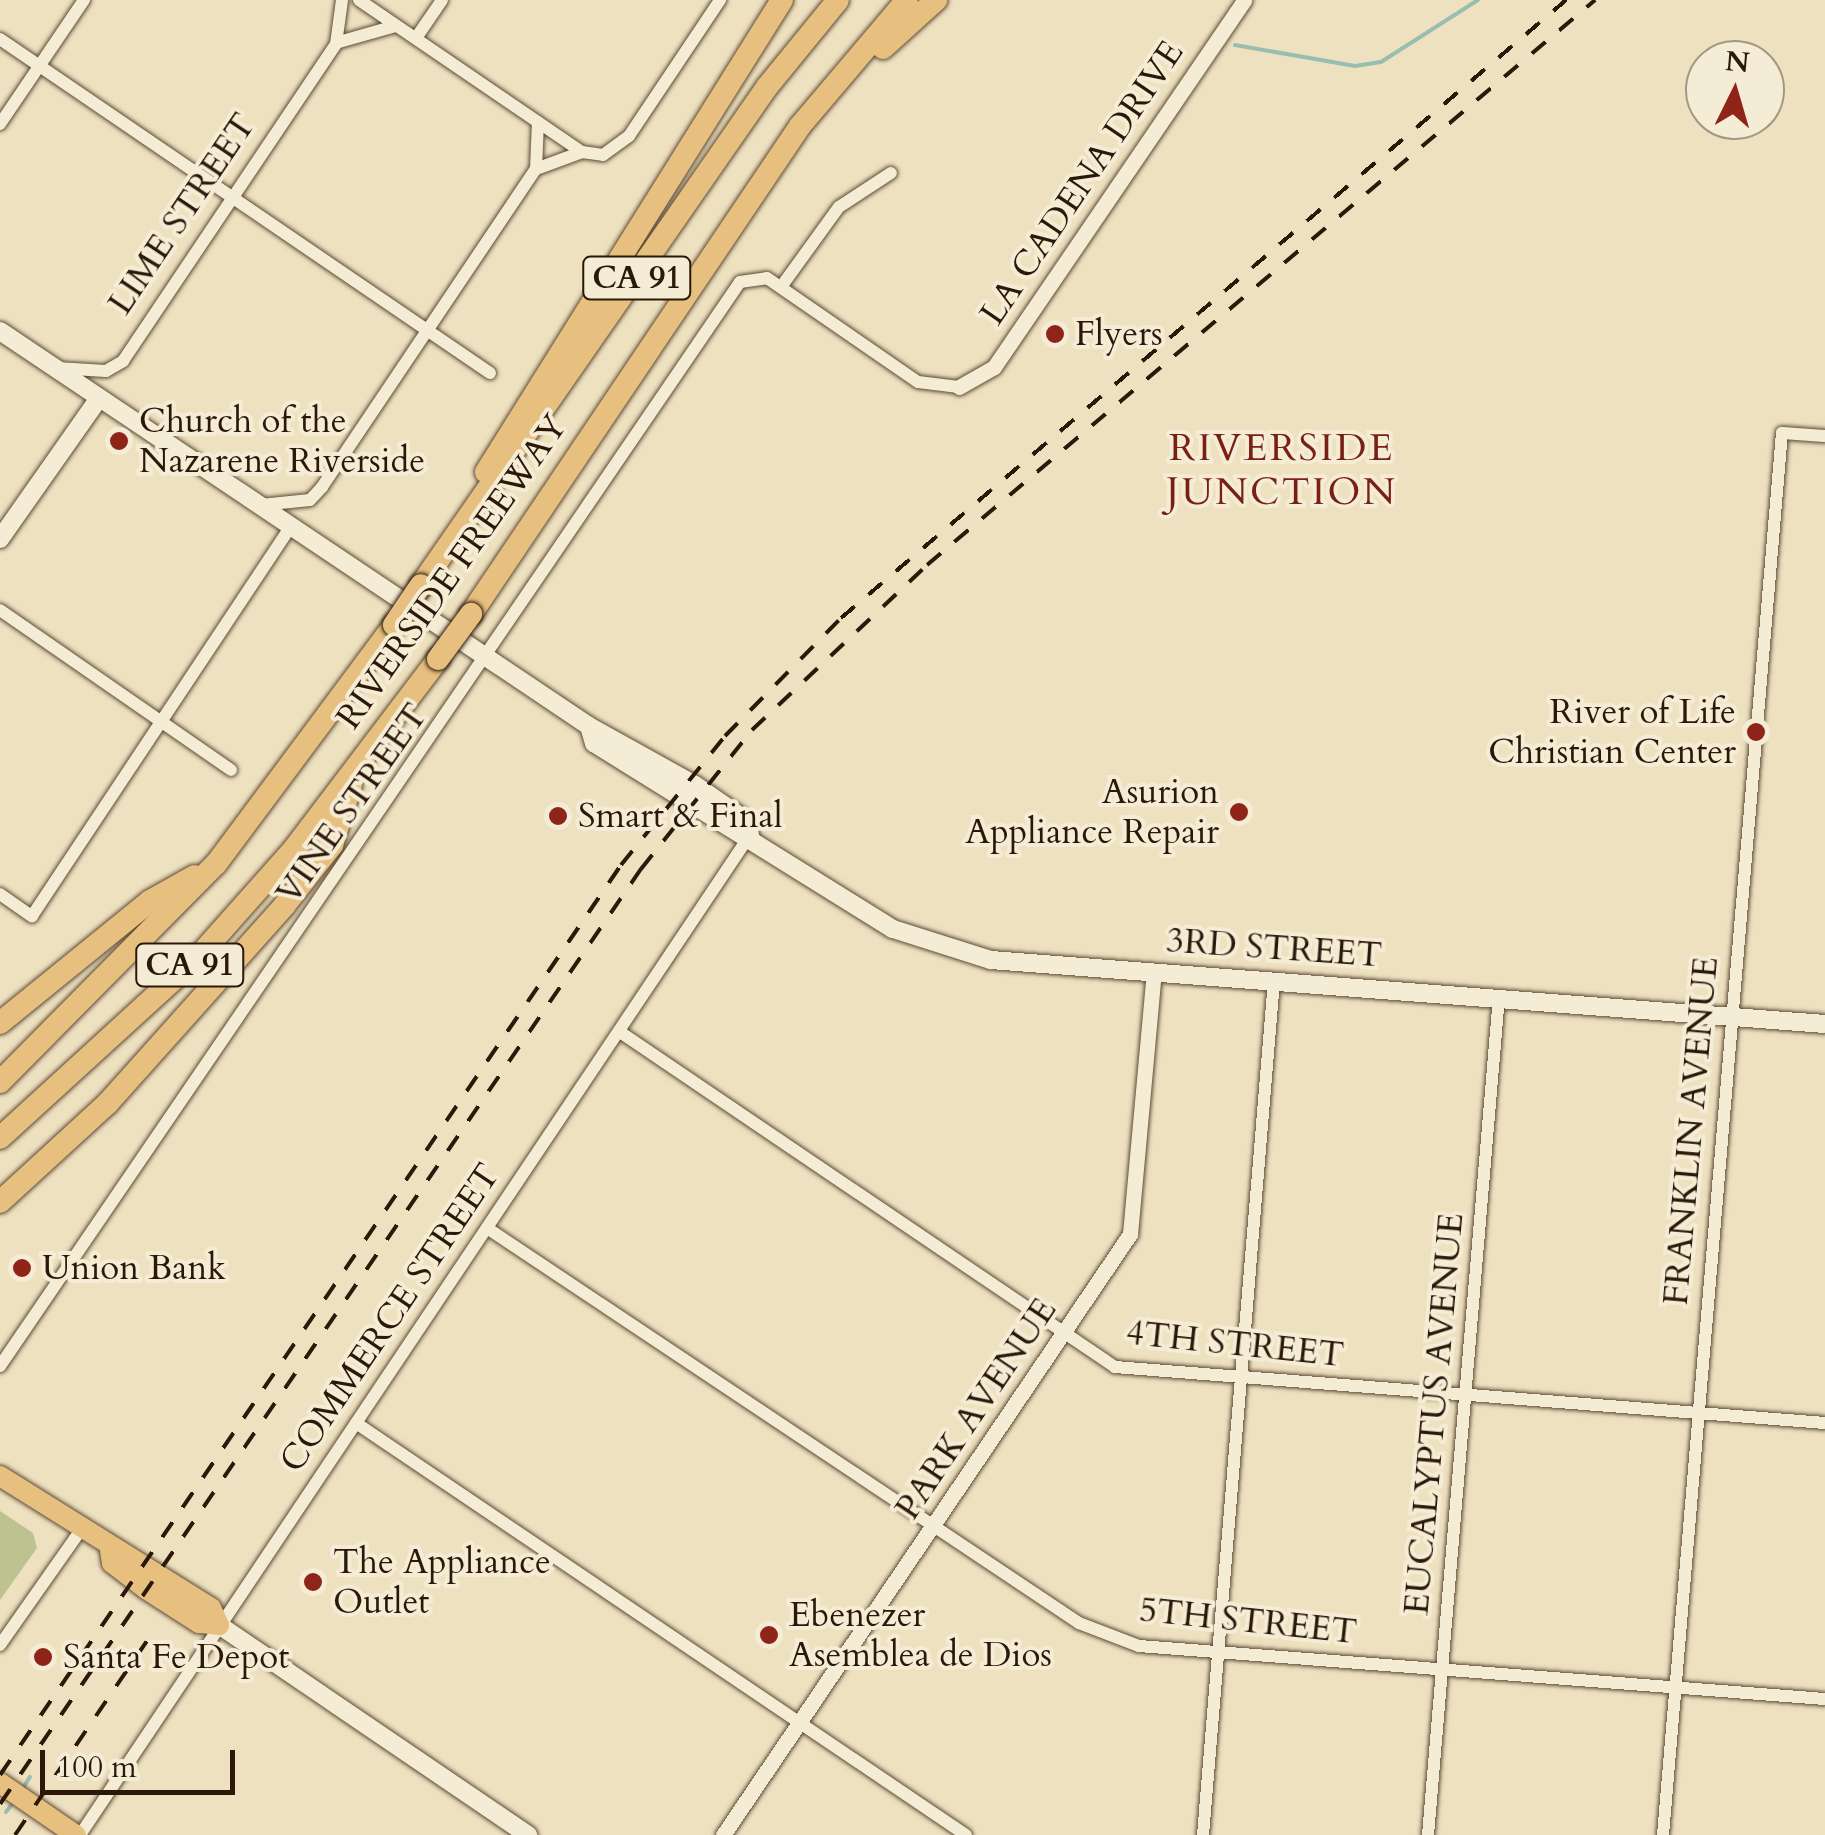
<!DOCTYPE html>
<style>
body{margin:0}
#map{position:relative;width:1825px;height:1835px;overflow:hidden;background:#eee1bf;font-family:Cardo,serif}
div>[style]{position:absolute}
.green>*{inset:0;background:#bcc290}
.stream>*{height:4px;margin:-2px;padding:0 2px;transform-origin:2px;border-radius:2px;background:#99beb1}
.roads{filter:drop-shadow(0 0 2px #5c4a36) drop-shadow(0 0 2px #5c4a36)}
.minor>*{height:12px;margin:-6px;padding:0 6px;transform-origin:6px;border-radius:6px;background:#f4ecd5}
.tertiary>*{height:15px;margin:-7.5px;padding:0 7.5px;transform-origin:7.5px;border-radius:7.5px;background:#f4ecd5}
.secondary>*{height:18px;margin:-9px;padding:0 9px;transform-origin:9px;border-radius:9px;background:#f4ecd5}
.primary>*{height:20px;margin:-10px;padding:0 10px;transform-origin:10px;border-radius:10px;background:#e7c080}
.motorway>*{height:22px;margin:-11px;padding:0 11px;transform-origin:11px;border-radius:11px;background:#e7c080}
.rail>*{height:4px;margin-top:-2px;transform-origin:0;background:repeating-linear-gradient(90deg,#2b1809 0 18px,transparent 0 36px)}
.bridges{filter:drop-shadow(0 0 2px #2b1809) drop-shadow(0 0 2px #2b1809)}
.motorway-bridge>*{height:22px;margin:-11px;padding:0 11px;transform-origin:11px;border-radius:11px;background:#e7c080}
.dots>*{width:28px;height:28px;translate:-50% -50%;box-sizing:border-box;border:5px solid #f4ecd5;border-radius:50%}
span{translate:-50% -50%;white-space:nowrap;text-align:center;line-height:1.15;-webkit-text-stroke:8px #f4ecd5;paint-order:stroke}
.shield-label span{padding:2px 8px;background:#f4ecd5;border:2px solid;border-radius:8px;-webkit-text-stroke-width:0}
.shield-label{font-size:32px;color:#2b1809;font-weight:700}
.street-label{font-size:35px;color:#2b1809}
.poi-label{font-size:35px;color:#2b1809}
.left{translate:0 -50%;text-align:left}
.right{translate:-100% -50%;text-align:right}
.neighbourhood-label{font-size:38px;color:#7a1f14;letter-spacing:2.5px}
.north{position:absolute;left:1685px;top:40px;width:100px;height:100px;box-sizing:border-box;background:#f4ecd5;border:2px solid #a49783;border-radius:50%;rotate:5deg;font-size:28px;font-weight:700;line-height:40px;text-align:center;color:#2b1809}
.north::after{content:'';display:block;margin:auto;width:35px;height:45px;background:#8f2418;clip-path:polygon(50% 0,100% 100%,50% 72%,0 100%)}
.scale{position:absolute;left:40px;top:1750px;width:195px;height:45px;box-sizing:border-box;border:5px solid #2b1809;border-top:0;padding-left:12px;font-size:30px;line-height:35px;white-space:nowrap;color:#2b1809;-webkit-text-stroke:8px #f4ecd5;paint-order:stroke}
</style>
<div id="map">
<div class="green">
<div style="clip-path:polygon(0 1511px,33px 1533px,37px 1548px,0 1600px)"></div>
</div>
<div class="stream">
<div style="left:1235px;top:45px;width:122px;rotate:9.9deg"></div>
<div style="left:1355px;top:66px;width:26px;rotate:-9deg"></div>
<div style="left:1381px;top:62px;width:115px;rotate:-32.6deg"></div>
<div style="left:23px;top:1788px;width:13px;rotate:-58deg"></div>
<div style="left:6px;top:1812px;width:15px;rotate:-53deg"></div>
</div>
<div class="roads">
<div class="minor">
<div style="left:359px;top:0;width:270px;rotate:34.3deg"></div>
<div style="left:582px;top:152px;width:21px;rotate:8deg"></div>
<div style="left:603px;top:155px;width:32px;rotate:-36deg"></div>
<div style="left:629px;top:136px;width:164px;rotate:-56.2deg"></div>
<div style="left:416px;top:38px;width:46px;rotate:-55.6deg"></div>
<div style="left:0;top:39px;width:593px;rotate:34.28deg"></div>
<div style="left:339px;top:42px;width:58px;rotate:-15.9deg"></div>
<div style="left:0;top:124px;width:150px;rotate:-55.9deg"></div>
<div style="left:536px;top:169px;width:49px;rotate:-20.3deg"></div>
<div style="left:781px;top:287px;width:99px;rotate:-54.1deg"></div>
<div style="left:839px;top:207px;width:62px;rotate:-33.2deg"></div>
<div style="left:56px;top:368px;width:50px;rotate:3.4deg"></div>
<div style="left:106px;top:371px;width:20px;rotate:-30deg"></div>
<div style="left:123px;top:361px;width:382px;rotate:-56.1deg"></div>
<div style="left:336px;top:44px;width:44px;rotate:-82.2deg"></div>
<div style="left:261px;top:505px;width:49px;rotate:-5.8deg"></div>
<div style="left:310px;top:500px;width:18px;rotate:-47deg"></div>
<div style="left:322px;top:487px;width:383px;rotate:-56.1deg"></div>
<div style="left:536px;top:169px;width:47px;rotate:-87.6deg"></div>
<div style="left:0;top:610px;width:281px;rotate:34.7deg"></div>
<div style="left:0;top:894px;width:39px;rotate:35deg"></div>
<div style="left:32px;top:916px;width:468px;rotate:-56.4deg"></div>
<div style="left:620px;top:1032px;width:598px;rotate:34.09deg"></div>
<div style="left:1115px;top:1367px;width:712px;rotate:4.51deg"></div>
<div style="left:487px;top:1228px;width:712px;rotate:33.71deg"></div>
<div style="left:1079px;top:1623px;width:64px;rotate:21deg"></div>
<div style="left:1139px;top:1646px;width:688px;rotate:4.42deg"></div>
<div style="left:0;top:1366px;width:1312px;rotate:-55.68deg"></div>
<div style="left:740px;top:282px;width:27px;rotate:-8deg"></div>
<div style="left:767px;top:278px;width:183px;rotate:34.6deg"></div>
<div style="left:918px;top:382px;width:41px;rotate:7deg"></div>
<div style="left:356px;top:1423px;width:736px;rotate:34.04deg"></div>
<div style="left:0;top:1645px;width:139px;rotate:-54.9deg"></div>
<div style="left:80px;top:1835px;width:1204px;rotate:-56.18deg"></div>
<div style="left:1203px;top:1835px;width:858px;rotate:-85.25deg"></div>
<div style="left:1428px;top:1835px;width:841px;rotate:-85.16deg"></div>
<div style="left:1663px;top:1835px;width:1407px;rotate:-85.15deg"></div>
<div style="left:1782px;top:433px;width:43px;rotate:4deg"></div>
</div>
<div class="tertiary">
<div style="left:959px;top:387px;width:40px;rotate:-29.7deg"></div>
<div style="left:994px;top:367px;width:444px;rotate:-55.7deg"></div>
<div style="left:723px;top:1835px;width:726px;rotate:-55.89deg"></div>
<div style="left:1130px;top:1234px;width:263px;rotate:-84.8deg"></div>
</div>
<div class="secondary">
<div style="left:0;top:331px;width:709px;rotate:33.85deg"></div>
<div style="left:589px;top:726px;width:121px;rotate:29.1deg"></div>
<div style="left:695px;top:785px;width:60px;rotate:34.8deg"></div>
<div style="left:744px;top:819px;width:17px;rotate:69deg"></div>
<div style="left:0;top:539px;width:172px;rotate:-54.9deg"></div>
<div style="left:589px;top:726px;width:18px;rotate:74deg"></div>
<div style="left:594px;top:743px;width:352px;rotate:31.9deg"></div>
<div style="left:893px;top:929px;width:103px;rotate:17.6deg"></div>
<div style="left:991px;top:960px;width:836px;rotate:4.39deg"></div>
<div style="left:219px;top:1625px;width:374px;rotate:34.2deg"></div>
</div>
<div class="primary">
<div style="left:0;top:1476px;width:249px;rotate:32deg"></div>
<div style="left:211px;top:1608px;width:19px;rotate:65deg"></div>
<div style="left:219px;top:1625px;width:20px;rotate:-174deg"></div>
<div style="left:199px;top:1623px;width:63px;rotate:-147.3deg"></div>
<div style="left:146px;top:1589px;width:43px;rotate:-142.6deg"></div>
<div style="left:112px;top:1563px;width:13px;rotate:-99deg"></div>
<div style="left:0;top:1783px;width:92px;rotate:34.4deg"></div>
</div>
<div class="motorway">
<div style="left:883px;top:48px;width:72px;rotate:-42.2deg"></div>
<div style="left:486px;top:472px;width:557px;rotate:-57.91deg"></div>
<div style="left:421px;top:585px;width:606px;rotate:-55.21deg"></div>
<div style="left:767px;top:87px;width:112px;rotate:-50.8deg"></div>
<div style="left:471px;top:614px;width:589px;rotate:-56.01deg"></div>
<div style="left:800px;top:126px;width:165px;rotate:-49.7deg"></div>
<div style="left:0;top:1023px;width:193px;rotate:-39.1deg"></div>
<div style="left:150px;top:901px;width:51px;rotate:-29.1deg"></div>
<div style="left:0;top:1082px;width:307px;rotate:-45.3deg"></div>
<div style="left:216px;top:864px;width:298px;rotate:-53.3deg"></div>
<div style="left:0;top:1138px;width:270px;rotate:-42.4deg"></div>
<div style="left:199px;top:956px;width:143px;rotate:-48.4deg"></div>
<div style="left:294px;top:849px;width:238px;rotate:-52.8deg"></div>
<div style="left:0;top:1202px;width:147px;rotate:-42.5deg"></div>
<div style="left:108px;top:1103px;width:264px;rotate:-48.2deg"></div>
<div style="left:284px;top:906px;width:78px;rotate:-51.8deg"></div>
<div style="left:332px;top:845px;width:63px;rotate:-72.4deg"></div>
</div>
</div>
<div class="rail">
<div style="left:0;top:1775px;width:1102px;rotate:-55.69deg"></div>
<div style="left:621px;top:865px;width:166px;rotate:-51.1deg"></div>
<div style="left:725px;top:736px;width:165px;rotate:-45.5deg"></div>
<div style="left:841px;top:618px;width:953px;rotate:-40.44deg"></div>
<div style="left:0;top:1804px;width:1134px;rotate:-55.57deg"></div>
<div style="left:641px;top:869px;width:178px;rotate:-51.4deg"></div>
<div style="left:752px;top:730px;width:241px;rotate:-43.3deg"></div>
<div style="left:927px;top:565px;width:875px;rotate:-40.22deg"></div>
<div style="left:15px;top:1835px;width:249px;rotate:-55.8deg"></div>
</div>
<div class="bridges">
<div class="motorway-bridge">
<div style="left:394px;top:625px;width:48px;rotate:-56deg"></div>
<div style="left:438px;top:659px;width:56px;rotate:-53.7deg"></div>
</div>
</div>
<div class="dots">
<div style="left:1055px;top:334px;background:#8f2418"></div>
<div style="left:119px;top:441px;background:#8f2418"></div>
<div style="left:1756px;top:732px;background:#8f2418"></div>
<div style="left:1239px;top:812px;background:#8f2418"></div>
<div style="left:558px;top:816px;background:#8f2418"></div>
<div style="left:22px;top:1268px;background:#8f2418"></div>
<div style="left:313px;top:1582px;background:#8f2418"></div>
<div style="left:769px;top:1635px;background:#8f2418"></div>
<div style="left:43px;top:1657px;background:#8f2418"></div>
</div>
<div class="shield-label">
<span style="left:637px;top:278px">CA 91</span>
<span style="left:190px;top:965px">CA 91</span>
</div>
<div class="street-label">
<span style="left:1082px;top:183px;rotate:-56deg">LA CADENA DRIVE</span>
<span style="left:182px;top:214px;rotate:-56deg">LIME STREET</span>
<span style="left:452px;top:572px;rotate:-55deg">RIVERSIDE FREEWAY</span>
<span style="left:352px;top:804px;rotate:-55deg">VINE STREET</span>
<span style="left:1274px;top:948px;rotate:4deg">3RD STREET</span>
<span style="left:1691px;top:1131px;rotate:-85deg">FRANKLIN AVENUE</span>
<span style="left:390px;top:1318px;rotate:-56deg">COMMERCE STREET</span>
<span style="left:1235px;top:1344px;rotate:6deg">4TH STREET</span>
<span style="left:976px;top:1409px;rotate:-56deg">PARK AVENUE</span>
<span style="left:1434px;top:1414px;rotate:-85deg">EUCALYPTUS AVENUE</span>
<span style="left:1248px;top:1621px;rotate:6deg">5TH STREET</span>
</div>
<div class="poi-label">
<span class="left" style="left:1075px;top:334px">Flyers</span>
<span class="left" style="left:139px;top:441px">Church of the<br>Nazarene Riverside</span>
<span class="right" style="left:1736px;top:732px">River of Life<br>Christian Center</span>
<span class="right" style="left:1219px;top:812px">Asurion<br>Appliance Repair</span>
<span class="left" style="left:578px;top:816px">Smart &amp; Final</span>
<span class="left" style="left:42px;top:1268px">Union Bank</span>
<span class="left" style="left:333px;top:1582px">The Appliance<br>Outlet</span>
<span class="left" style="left:789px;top:1635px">Ebenezer<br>Asemblea de Dios</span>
<span class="left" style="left:63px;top:1657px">Santa Fe Depot</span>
</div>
<div class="neighbourhood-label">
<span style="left:1282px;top:471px">RIVERSIDE<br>JUNCTION</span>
</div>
<div class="north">N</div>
<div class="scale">100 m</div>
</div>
